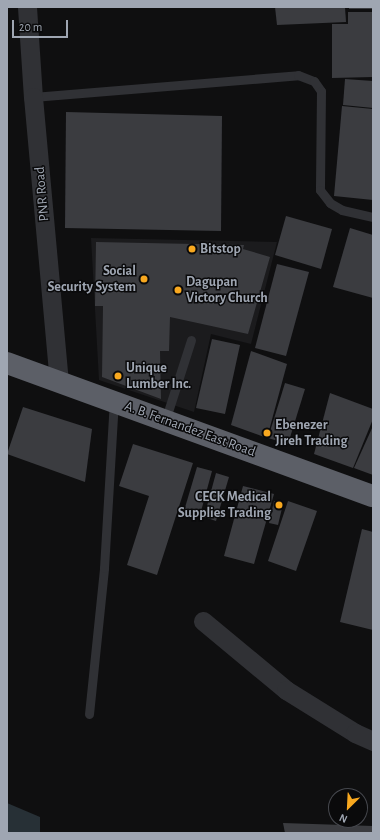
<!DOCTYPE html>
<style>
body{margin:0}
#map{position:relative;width:380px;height:840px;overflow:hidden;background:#0f0f10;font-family:"Alegreya Sans",sans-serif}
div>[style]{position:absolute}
.built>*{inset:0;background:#1b1b1d}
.water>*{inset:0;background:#273036}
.building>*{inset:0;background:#3b3c40}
.lane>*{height:9px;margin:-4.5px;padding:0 4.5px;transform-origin:4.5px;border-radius:4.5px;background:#303135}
.street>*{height:19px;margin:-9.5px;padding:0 9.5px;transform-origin:9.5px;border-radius:9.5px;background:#303135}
.highway>*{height:22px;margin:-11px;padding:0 11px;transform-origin:11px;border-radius:11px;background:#5c5f67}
.dots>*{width:11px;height:11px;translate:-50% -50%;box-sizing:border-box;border:2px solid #0a0a0b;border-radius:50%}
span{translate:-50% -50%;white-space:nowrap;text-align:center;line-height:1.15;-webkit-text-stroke:3px #0a0a0b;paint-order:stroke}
.street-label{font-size:14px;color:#9fa6b2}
.poi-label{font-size:14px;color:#9fa6b2;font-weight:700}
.left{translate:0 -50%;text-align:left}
.right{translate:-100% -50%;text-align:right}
.frame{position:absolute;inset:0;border:8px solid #9fa6b2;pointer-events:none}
.north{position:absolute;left:328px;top:788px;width:40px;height:40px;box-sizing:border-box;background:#0a0a0b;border:1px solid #46484e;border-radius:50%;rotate:204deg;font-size:11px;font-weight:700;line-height:16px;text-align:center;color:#9fa6b2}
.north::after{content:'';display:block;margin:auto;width:14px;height:18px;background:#f8a81f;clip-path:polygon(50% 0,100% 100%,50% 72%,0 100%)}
.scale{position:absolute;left:12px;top:20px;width:56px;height:18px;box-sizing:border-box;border:2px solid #9fa6b2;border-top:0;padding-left:5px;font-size:12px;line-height:14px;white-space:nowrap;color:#9fa6b2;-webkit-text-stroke:3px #0a0a0b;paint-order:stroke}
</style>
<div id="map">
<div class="built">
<div style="clip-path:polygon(91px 238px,277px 242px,251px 344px,211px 334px,194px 412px,99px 380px)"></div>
</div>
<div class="water">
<div style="clip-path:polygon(7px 803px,40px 817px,40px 833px,7px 833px)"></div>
</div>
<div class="building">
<div style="clip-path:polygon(275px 7px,345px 7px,346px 22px,277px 25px)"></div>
<div style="clip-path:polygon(349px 7px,373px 7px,373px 9px,349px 9px)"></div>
<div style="clip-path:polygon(348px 12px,373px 12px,373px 77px,332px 78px,332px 24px,348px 24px)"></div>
<div style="clip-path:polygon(345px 79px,373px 81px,373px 108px,343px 105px)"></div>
<div style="clip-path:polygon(342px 106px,373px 109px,373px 200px,334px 196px)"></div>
<div style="clip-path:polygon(66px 112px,222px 116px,221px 231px,65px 228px)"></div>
<div style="clip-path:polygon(286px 216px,332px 229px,321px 269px,275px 255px)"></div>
<div style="clip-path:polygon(350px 228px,373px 235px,373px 298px,333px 287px)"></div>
<div style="clip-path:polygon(96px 242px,244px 245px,243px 249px,270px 257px,248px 334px,170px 317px,169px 351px,160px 351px,161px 399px,102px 377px,103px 306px,95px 306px)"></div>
<div style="clip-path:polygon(277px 264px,309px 272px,286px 356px,255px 348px)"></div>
<div style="clip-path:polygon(212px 339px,240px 345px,225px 414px,196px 408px)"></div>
<div style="clip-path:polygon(251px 351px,287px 364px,267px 438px,231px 425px)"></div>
<div style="clip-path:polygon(285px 383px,305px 389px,288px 444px,268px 438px)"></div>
<div style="clip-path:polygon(330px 393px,373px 409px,373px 419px,353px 468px,314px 454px)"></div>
<div style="clip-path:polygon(23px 407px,92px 429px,85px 482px,7px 454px)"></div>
<div style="clip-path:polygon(373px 426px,373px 475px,354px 468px)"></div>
<div style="clip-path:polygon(133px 444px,193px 463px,157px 575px,127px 565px,149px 496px,119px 486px)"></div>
<div style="clip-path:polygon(197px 467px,212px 471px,200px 515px,184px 511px)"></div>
<div style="clip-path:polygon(216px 473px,229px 477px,216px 521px,204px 517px)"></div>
<div style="clip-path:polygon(243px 486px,274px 494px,254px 564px,224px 556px)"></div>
<div style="clip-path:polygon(274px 501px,283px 504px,278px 525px,269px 523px)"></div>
<div style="clip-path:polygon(288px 501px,317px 511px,296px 571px,268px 561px)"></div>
<div style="clip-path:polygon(362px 529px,373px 532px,373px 630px,340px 622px)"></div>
<div style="clip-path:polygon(283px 823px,373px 826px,373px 833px,285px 833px)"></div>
</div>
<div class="lane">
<div style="left:33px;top:97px;width:266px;rotate:-4.7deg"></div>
<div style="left:298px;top:75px;width:17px;rotate:21deg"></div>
<div style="left:314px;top:81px;width:12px;rotate:55deg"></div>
<div style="left:321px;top:91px;width:99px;rotate:90.6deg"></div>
<div style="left:320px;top:190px;width:16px;rotate:52deg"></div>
<div style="left:330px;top:203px;width:14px;rotate:30deg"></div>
<div style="left:342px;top:210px;width:32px;rotate:13deg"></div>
<div style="left:165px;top:421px;width:85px;rotate:-72.2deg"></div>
<div style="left:89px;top:714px;width:147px;rotate:-84.1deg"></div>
<div style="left:104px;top:568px;width:166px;rotate:-86.6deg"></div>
</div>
<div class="street">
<div style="left:27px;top:7px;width:90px;rotate:86.2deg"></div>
<div style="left:33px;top:97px;width:286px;rotate:84.8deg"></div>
<div style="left:203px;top:621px;width:108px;rotate:39.7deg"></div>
<div style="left:286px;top:690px;width:81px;rotate:31.9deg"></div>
<div style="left:355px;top:733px;width:20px;rotate:24deg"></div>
</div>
<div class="highway">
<div style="left:7px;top:363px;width:389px;rotate:20deg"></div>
</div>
<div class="dots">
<div style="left:192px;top:249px;background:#f8a81f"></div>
<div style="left:144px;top:279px;background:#f8a81f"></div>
<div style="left:178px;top:290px;background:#f8a81f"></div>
<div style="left:118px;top:376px;background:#f8a81f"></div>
<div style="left:267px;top:433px;background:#f8a81f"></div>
<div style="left:279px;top:505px;background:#f8a81f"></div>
</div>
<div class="street-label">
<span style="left:42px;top:194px;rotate:-95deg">PNR Road</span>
<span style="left:190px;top:429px;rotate:20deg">A. B. Fernandez East Road</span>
</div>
<div class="poi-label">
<span class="left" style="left:200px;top:249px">Bitstop</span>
<span class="right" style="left:136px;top:279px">Social<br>Security System</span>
<span class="left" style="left:186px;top:290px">Dagupan<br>Victory Church</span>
<span class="left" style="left:126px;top:376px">Unique<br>Lumber Inc.</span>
<span class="left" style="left:275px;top:433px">Ebenezer<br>Jireh Trading</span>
<span class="right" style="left:271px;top:505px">CECK Medical<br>Supplies Trading</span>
</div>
<div class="frame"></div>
<div class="north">N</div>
<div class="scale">20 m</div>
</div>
